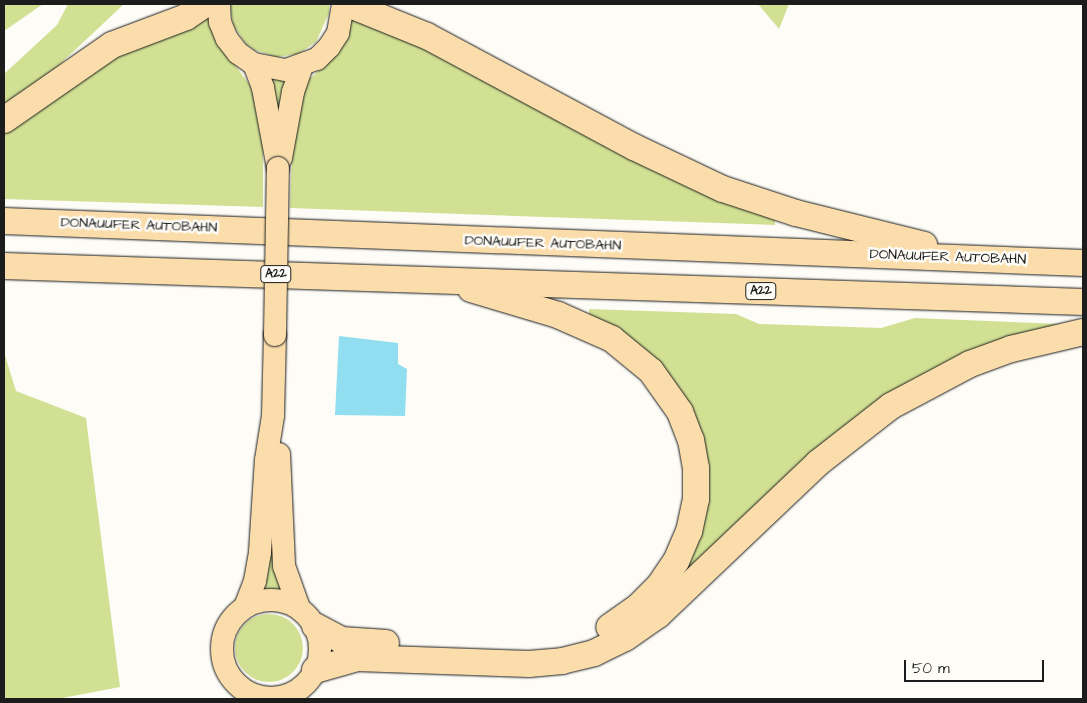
<!DOCTYPE html>
<style>
body{margin:0}
#map{position:relative;width:1087px;height:703px;overflow:hidden;background:#fdfcf7;font-family:"Architects Daughter",sans-serif}
div>[style]{position:absolute}
.green>*{inset:0;background:#d2e093}
.round{border-radius:50%}
.water>*{inset:0;background:#90deef}
.roads{filter:drop-shadow(0 0 1px #1c1c1c) drop-shadow(0 0 1px #1c1c1c)}
.minor>*{height:18px;margin:-9px;padding:0 9px;transform-origin:9px;border-radius:9px;background:#fdfcf7}
.major>*{height:22px;margin:-11px;padding:0 11px;transform-origin:11px;border-radius:11px;background:#faddab}
.major>.ring{margin:-11px;padding:0;box-sizing:content-box;background:none;border:22px solid #faddab;border-radius:50%}
.highway>*{height:26px;margin:-13px;padding:0 13px;transform-origin:13px;border-radius:13px;background:#faddab}
.bridges{filter:drop-shadow(0 0 1px #1c1c1c) drop-shadow(0 0 1px #1c1c1c)}
.major-bridge>*{height:22px;margin:-11px;padding:0 11px;transform-origin:11px;border-radius:11px;background:#faddab}
span{translate:-50% -50%;white-space:nowrap;text-align:center;line-height:1.15;-webkit-text-stroke:5px #fdfcf7;paint-order:stroke}
.shield-label span{padding:1px 4px;background:#fdfcf7;border:1px solid;border-radius:4px;-webkit-text-stroke-width:0}
.shield-label{font-size:12px;color:#1c1c1c;font-weight:700}
.street-label{font-size:14px;color:#1c1c1c}
.frame{position:absolute;inset:0;border:5px solid #1c1c1c;pointer-events:none}
.scale{position:absolute;left:904px;top:660px;width:140px;height:22px;box-sizing:border-box;border:2px solid #1c1c1c;border-top:0;padding-left:6px;font-size:15px;line-height:18px;white-space:nowrap;color:#1c1c1c;-webkit-text-stroke:4px #fdfcf7;paint-order:stroke}
</style>
<div id="map">
<div class="green">
<div style="clip-path:polygon(4px 4px,43px 4px,4px 31px)"></div>
<div style="clip-path:polygon(68px 4px,124px 4px,58px 66px,4px 105px,4px 74px,57px 25px)"></div>
<div style="clip-path:polygon(230px 4px,329px 4px,329px 13px,316px 42px,298px 54px,276px 57px,255px 50px,246px 44px,233px 25px)"></div>
<div style="clip-path:polygon(758px 4px,789px 4px,779px 29px)"></div>
<div style="clip-path:polygon(201px 16px,209px 18px,224px 50px,249px 84px,256px 101px,263px 145px,263px 207px,4px 199px,4px 131px,107px 57px)"></div>
<div style="clip-path:polygon(352px 19px,418px 42px,775px 217px,775px 225px,290px 208px,292px 149px,305px 83px,328px 62px,349px 31px)"></div>
<div style="clip-path:polygon(272px 79px,288px 80px,279px 121px,275px 95px)"></div>
<div style="clip-path:polygon(589px 309px,736px 314px,759px 324px,881px 328px,915px 318px,1061px 324px,979px 349px,679px 581px,694px 427px,589px 317px)"></div>
<div style="clip-path:polygon(4px 352px,16px 391px,86px 418px,120px 687px,57px 699px,4px 699px)"></div>
<div style="clip-path:polygon(269px 508px,281px 591px,258px 591px)"></div>
<div class="round" style="left:235px;top:614px;width:68px;height:68px"></div>
</div>
<div class="water">
<div style="clip-path:polygon(339px 336px,398px 343px,398px 364px,407px 369px,405px 416px,335px 415px)"></div>
</div>
<div class="roads">
<div class="minor">
<div style="left:251px;top:694px;width:5px;rotate:68deg"></div>
<div style="left:285px;top:699px;width:3px;rotate:-72deg"></div>
</div>
<div class="major">
<div style="left:219px;top:4px;width:18px;rotate:87deg"></div>
<div style="left:220px;top:22px;width:18px;rotate:68deg"></div>
<div style="left:227px;top:39px;width:18px;rotate:52deg"></div>
<div style="left:238px;top:53px;width:19px;rotate:35deg"></div>
<div style="left:254px;top:64px;width:33px;rotate:11deg"></div>
<div style="left:286px;top:70px;width:33px;rotate:-20deg"></div>
<div style="left:317px;top:59px;width:17px;rotate:-45deg"></div>
<div style="left:329px;top:47px;width:17px;rotate:-57deg"></div>
<div style="left:338px;top:33px;width:29px;rotate:-80deg"></div>
<div style="left:254px;top:64px;width:26px;rotate:69deg"></div>
<div style="left:263px;top:88px;width:81px;rotate:79.4deg"></div>
<div style="left:281px;top:158px;width:67px;rotate:-79.7deg"></div>
<div style="left:293px;top:92px;width:28px;rotate:-71deg"></div>
<div style="left:279px;top:454px;width:112px;rotate:87.4deg"></div>
<div style="left:284px;top:566px;width:45px;rotate:70.3deg"></div>
<div class="ring" style="left:222px;top:600px;width:76px;height:76px"></div>
<div style="left:245px;top:607px;width:28px;rotate:-69deg"></div>
<div style="left:255px;top:581px;width:29px;rotate:-80deg"></div>
<div style="left:260px;top:552px;width:92px;rotate:-86.3deg"></div>
<div style="left:266px;top:460px;width:45px;rotate:-81deg"></div>
<div style="left:273px;top:416px;width:81px;rotate:-88.6deg"></div>
</div>
<div class="highway">
<div style="left:348px;top:4px;width:85px;rotate:22.1deg"></div>
<div style="left:427px;top:36px;width:235px;rotate:28.2deg"></div>
<div style="left:634px;top:147px;width:98px;rotate:25.3deg"></div>
<div style="left:723px;top:189px;width:77px;rotate:18.2deg"></div>
<div style="left:796px;top:213px;width:132px;rotate:14deg"></div>
<div style="left:4px;top:120px;width:131px;rotate:-34.8deg"></div>
<div style="left:112px;top:45px;width:79px;rotate:-20.7deg"></div>
<div style="left:186px;top:17px;width:23px;rotate:-34deg"></div>
<div style="left:4px;top:221px;width:1080px;rotate:2.23deg"></div>
<div style="left:4px;top:266px;width:1080px;rotate:1.91deg"></div>
<div style="left:471px;top:289px;width:91px;rotate:16.6deg"></div>
<div style="left:558px;top:315px;width:59px;rotate:24deg"></div>
<div style="left:612px;top:339px;width:50px;rotate:39.4deg"></div>
<div style="left:651px;top:371px;width:50px;rotate:54.7deg"></div>
<div style="left:680px;top:412px;width:30px;rotate:69deg"></div>
<div style="left:691px;top:440px;width:28px;rotate:80deg"></div>
<div style="left:696px;top:468px;width:31px;rotate:90deg"></div>
<div style="left:696px;top:499px;width:33px;rotate:102deg"></div>
<div style="left:689px;top:531px;width:33px;rotate:113deg"></div>
<div style="left:676px;top:561px;width:29px;rotate:124deg"></div>
<div style="left:660px;top:585px;width:31px;rotate:135deg"></div>
<div style="left:638px;top:607px;width:35px;rotate:145deg"></div>
<div style="left:315px;top:626px;width:30px;rotate:28deg"></div>
<div style="left:341px;top:640px;width:45px;rotate:3.8deg"></div>
<div style="left:315px;top:670px;width:44px;rotate:-15.9deg"></div>
<div style="left:357px;top:658px;width:172px;rotate:2deg"></div>
<div style="left:529px;top:664px;width:33px;rotate:-5deg"></div>
<div style="left:562px;top:661px;width:33px;rotate:-14deg"></div>
<div style="left:594px;top:653px;width:34px;rotate:-26deg"></div>
<div style="left:625px;top:638px;width:40px;rotate:-34.9deg"></div>
<div style="left:658px;top:615px;width:221px;rotate:-43.5deg"></div>
<div style="left:818px;top:463px;width:93px;rotate:-38deg"></div>
<div style="left:891px;top:406px;width:89px;rotate:-28deg"></div>
<div style="left:970px;top:364px;width:44px;rotate:-20.1deg"></div>
<div style="left:1011px;top:349px;width:74px;rotate:-13.3deg"></div>
</div>
</div>
<div class="bridges">
<div class="major-bridge">
<div style="left:275px;top:335px;width:167px;rotate:-89deg"></div>
</div>
</div>
<div class="shield-label">
<span style="left:276px;top:274px">A22</span>
<span style="left:761px;top:291px">A22</span>
</div>
<div class="street-label">
<span style="left:139px;top:225px;rotate:2deg">DONAUUFER AUTOBAHN</span>
<span style="left:543px;top:243px;rotate:2deg">DONAUUFER AUTOBAHN</span>
<span style="left:948px;top:257px;rotate:2deg">DONAUUFER AUTOBAHN</span>
</div>
<div class="frame"></div>
<div class="scale">50 m</div>
</div>
